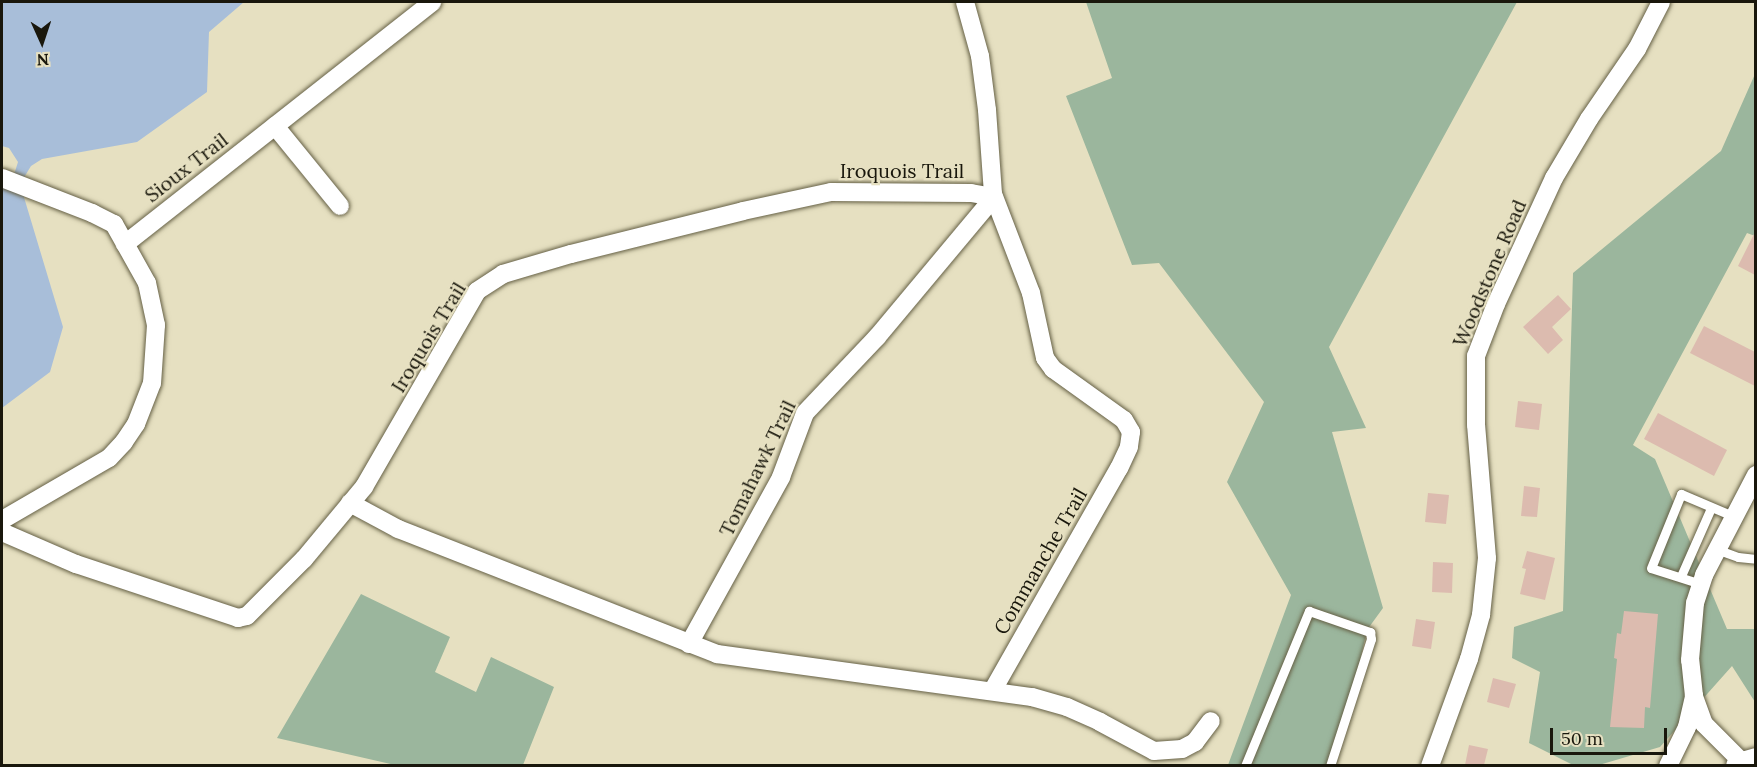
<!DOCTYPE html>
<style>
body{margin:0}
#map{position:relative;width:1757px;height:767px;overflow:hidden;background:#e6e0c1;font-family:Lora,serif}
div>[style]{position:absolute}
.forest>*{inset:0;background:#9bb69d}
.water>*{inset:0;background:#a8bed9}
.building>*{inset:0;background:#dcbbaf}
.roads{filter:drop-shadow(0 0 2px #656045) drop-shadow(0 0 2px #656045)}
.lane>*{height:9px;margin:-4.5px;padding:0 4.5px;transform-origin:4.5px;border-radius:4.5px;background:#fff}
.street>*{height:18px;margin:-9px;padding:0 9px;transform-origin:9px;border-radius:9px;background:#fff}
.primary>*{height:27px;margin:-13.5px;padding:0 13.5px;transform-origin:13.5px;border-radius:13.5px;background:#fff}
span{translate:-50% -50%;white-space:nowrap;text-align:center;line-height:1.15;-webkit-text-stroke:4.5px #e6e0c1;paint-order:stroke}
.street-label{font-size:20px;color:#19170c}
.frame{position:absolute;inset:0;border:3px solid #19170c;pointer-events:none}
.north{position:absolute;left:12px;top:12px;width:60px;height:60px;-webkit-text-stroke:4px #e6e0c1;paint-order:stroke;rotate:177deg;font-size:16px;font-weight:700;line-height:24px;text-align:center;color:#19170c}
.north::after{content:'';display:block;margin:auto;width:21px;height:27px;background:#19170c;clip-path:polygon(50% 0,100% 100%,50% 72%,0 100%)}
.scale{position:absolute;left:1550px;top:728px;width:117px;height:27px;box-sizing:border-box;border:3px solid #19170c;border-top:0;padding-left:8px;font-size:18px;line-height:21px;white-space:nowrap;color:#19170c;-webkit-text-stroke:4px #e6e0c1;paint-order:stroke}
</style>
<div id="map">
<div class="forest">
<div style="clip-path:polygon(1086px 2px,1517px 2px,1329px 347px,1366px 428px,1332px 432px,1383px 608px,1367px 630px,1336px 765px,1228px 765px,1291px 595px,1227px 482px,1264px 402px,1159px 263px,1132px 265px,1066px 96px,1112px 78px)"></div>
<div style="clip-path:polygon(1755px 74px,1755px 236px,1747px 233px,1633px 445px,1655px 459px,1727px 629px,1755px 629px,1755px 702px,1732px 666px,1660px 747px,1599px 765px,1573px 765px,1529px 743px,1540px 672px,1512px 658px,1514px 627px,1563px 611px,1573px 273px,1721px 151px)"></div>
<div style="clip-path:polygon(361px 594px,450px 637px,435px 672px,476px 692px,491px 657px,554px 687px,523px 765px,395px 765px,277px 738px)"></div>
</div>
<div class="water">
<div style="clip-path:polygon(2px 2px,244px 2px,209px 32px,207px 92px,137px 142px,42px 159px,31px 166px,20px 184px,63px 327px,50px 372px,2px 408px,2px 189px,12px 181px,18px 162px,9px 148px,2px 146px)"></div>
</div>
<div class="building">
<div style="clip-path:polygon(1755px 232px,1755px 275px,1738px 266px)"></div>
<div style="clip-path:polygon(1558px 295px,1571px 309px,1552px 327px,1563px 340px,1548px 354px,1523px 327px)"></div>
<div style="clip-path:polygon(1704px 326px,1755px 352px,1755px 386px,1690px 353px)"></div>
<div style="clip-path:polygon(1518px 401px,1542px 404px,1539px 430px,1515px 427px)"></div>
<div style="clip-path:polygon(1658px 413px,1727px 450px,1714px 476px,1644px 439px)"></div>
<div style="clip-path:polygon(1524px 486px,1540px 488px,1537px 517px,1521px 516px)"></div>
<div style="clip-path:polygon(1428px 493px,1449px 495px,1446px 524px,1425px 522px)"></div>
<div style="clip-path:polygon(1527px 551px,1555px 558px,1545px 600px,1520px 594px,1526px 569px,1522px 568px)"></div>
<div style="clip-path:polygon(1433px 562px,1453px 563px,1452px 593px,1432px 592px)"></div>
<div style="clip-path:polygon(1624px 611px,1658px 614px,1650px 708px,1645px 707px,1644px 728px,1610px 727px,1617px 659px,1614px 658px,1617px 633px,1621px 634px)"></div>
<div style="clip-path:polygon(1416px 619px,1435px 622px,1431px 649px,1412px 646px)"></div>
<div style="clip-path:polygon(1493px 678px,1516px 684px,1509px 708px,1487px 702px)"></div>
<div style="clip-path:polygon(1469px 745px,1488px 749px,1484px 765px,1465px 765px)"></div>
</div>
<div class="roads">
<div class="lane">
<div style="left:1716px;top:549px;width:23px;rotate:20deg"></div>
<div style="left:1738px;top:557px;width:18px;rotate:6deg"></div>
<div style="left:1681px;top:576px;width:74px;rotate:-66.2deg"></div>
<div style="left:1701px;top:584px;width:52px;rotate:-162.3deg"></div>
<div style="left:1651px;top:568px;width:80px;rotate:-67.9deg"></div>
<div style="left:1681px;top:494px;width:56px;rotate:22.9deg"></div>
<div style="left:1245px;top:766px;width:168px;rotate:-67.6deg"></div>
<div style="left:1309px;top:611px;width:65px;rotate:19deg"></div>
<div style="left:1370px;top:632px;width:7px;rotate:82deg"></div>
<div style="left:1371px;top:639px;width:133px;rotate:107.9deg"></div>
</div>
<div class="street">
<div style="left:965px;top:2px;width:56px;rotate:74.5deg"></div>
<div style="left:980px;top:56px;width:54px;rotate:82.6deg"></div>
<div style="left:987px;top:110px;width:84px;rotate:85.9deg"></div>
<div style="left:993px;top:194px;width:106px;rotate:69deg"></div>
<div style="left:1031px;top:293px;width:66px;rotate:77.8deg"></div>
<div style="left:1045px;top:358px;width:14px;rotate:54deg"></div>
<div style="left:1053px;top:369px;width:87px;rotate:35.7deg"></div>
<div style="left:1124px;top:420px;width:14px;rotate:60deg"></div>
<div style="left:1131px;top:432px;width:15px;rotate:98deg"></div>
<div style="left:1129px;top:447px;width:23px;rotate:115deg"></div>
<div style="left:1119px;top:468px;width:255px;rotate:119.6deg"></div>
<div style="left:275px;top:126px;width:103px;rotate:50.9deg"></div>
<div style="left:2px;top:178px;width:97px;rotate:21.3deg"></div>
<div style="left:92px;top:213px;width:25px;rotate:27deg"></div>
<div style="left:114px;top:224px;width:68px;rotate:60.8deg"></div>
<div style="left:147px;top:283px;width:43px;rotate:77.9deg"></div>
<div style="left:156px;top:325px;width:58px;rotate:93.9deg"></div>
<div style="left:152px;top:383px;width:44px;rotate:111.3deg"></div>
<div style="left:136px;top:424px;width:22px;rotate:124deg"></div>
<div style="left:124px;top:442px;width:22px;rotate:133deg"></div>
<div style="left:109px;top:458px;width:124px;rotate:149.9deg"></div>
<div style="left:125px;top:244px;width:391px;rotate:-38.2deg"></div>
<div style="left:350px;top:503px;width:55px;rotate:28.4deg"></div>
<div style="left:398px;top:529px;width:343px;rotate:21.4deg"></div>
<div style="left:717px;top:654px;width:318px;rotate:7.8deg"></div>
<div style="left:1032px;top:697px;width:36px;rotate:16deg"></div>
<div style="left:1067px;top:707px;width:36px;rotate:24deg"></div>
<div style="left:1100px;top:722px;width:61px;rotate:28.2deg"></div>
<div style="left:1154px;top:751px;width:28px;rotate:-4deg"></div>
<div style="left:1182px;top:749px;width:15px;rotate:-28deg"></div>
<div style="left:1195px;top:742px;width:26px;rotate:-53deg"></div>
<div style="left:2px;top:532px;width:81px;rotate:23.4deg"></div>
<div style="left:76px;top:564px;width:171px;rotate:18.4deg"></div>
<div style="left:238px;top:618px;width:9px;rotate:-13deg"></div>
<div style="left:247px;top:616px;width:81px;rotate:-45deg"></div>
<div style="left:304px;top:559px;width:94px;rotate:-50.2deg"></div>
<div style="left:364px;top:487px;width:226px;rotate:-60deg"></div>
<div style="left:477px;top:291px;width:31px;rotate:-33deg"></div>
<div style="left:503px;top:274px;width:71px;rotate:-16.4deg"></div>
<div style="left:571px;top:254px;width:177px;rotate:-14deg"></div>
<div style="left:743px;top:211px;width:90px;rotate:-12.2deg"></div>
<div style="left:831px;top:192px;width:140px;rotate:0.4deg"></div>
<div style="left:971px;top:193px;width:23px;rotate:10deg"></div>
<div style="left:689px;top:644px;width:191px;rotate:-61.1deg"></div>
<div style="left:781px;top:477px;width:68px;rotate:-69.4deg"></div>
<div style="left:805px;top:413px;width:105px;rotate:-46.5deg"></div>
<div style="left:877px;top:337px;width:182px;rotate:-50.1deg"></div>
<div style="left:1744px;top:764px;width:57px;rotate:-135deg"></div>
<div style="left:1704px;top:724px;width:30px;rotate:-110deg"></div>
<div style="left:1694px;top:696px;width:36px;rotate:-96deg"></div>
<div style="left:1690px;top:660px;width:57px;rotate:-85deg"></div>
<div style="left:1695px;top:603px;width:29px;rotate:-72deg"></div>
<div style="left:1704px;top:575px;width:113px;rotate:-62.5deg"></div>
<div style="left:1430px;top:766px;width:114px;rotate:-70deg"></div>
<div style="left:1469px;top:659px;width:46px;rotate:-74.7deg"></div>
<div style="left:1481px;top:615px;width:57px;rotate:-84deg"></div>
<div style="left:1487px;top:558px;width:133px;rotate:-94.7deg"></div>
<div style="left:1476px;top:425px;width:69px;rotate:-90deg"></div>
<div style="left:1476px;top:356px;width:56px;rotate:-69deg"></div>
<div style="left:1496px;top:304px;width:139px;rotate:-65.3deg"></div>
<div style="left:1554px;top:178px;width:69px;rotate:-59.3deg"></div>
<div style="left:1589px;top:119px;width:85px;rotate:-55.6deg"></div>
<div style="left:1637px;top:49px;width:53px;rotate:-62.9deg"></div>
<div style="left:1668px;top:766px;width:43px;rotate:-64deg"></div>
<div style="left:1687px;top:727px;width:32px;rotate:-77deg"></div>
</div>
<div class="primary">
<div style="left:1739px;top:766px;width:18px;rotate:-16deg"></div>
</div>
</div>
<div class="street-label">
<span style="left:186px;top:167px;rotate:-38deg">Sioux Trail</span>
<span style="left:902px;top:170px">Iroquois Trail</span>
<span style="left:1489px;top:273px;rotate:-67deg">Woodstone Road</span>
<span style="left:428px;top:337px;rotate:-59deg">Iroquois Trail</span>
<span style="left:757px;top:468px;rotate:-64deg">Tomahawk Trail</span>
<span style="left:1040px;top:561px;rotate:-60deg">Commanche Trail</span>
</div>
<div class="frame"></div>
<div class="north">N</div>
<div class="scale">50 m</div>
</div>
